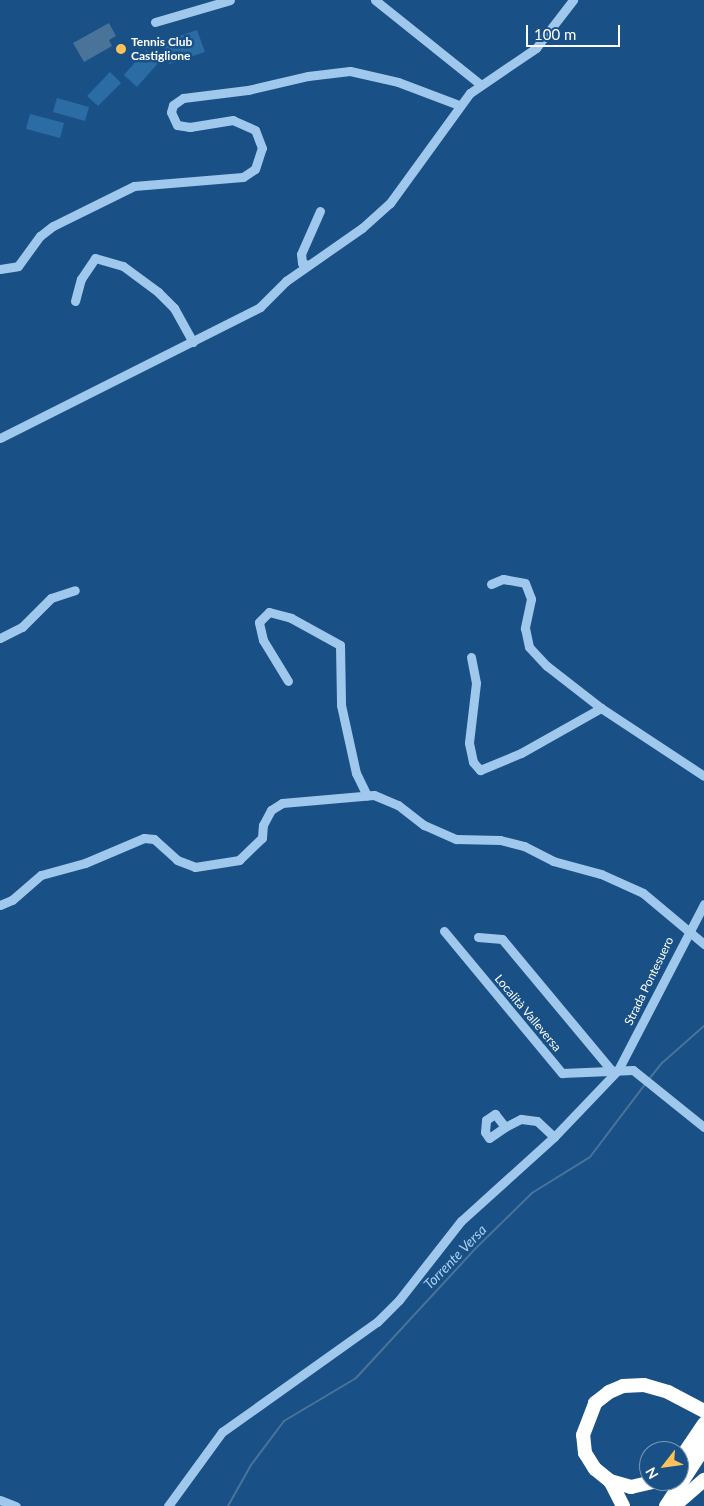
<!DOCTYPE html>
<meta charset="utf-8">
<style>
body{margin:0}
#map{position:relative;width:704px;height:1506px;overflow:hidden;background:#195186;font-family:Lato,sans-serif}
div>[style]{position:absolute}
.green>*{inset:0;background:#2c6ca4}
.water>*{inset:0;background:#4a739a}
.stream>*{height:2px;margin:-1px;padding:0 1px;transform-origin:1px;border-radius:1px;background:#4a739a}
.minor>*{height:9px;margin:-4.5px;padding:0 4.5px;transform-origin:4.5px;border-radius:4.5px;background:#9fc8ec}
.highway>*{height:14px;margin:-7px;padding:0 7px;transform-origin:7px;border-radius:7px;background:#fff}
.dots>*{width:14px;height:14px;translate:-50% -50%;box-sizing:border-box;border:2px solid #195186;border-radius:50%}
span{translate:-50% -50%;white-space:nowrap;text-align:center;line-height:1.15;-webkit-text-stroke:5px #195186;paint-order:stroke}
.poi-label{font-size:12px;color:#fff;font-weight:700}
.left{translate:0 -50%;text-align:left}
.street-label{font-size:12px;color:#fff}
.water-label{font-size:14px;color:#abd2f4;font-style:italic}
.north{position:absolute;left:639px;top:1441px;width:50px;height:50px;box-sizing:border-box;background:#195186;border:1px solid #7597b6;border-radius:50%;rotate:240deg;font-size:14px;font-weight:700;line-height:20px;text-align:center;color:#fff}
.north::after{content:'';display:block;margin:auto;width:18px;height:22px;background:#ffc25b;clip-path:polygon(50% 0,100% 100%,50% 72%,0 100%)}
.scale{position:absolute;left:526px;top:25px;width:94px;height:22px;box-sizing:border-box;border:2px solid #fff;border-top:0;padding-left:6px;font-size:15px;line-height:18px;white-space:nowrap;color:#fff;-webkit-text-stroke:4px #195186;paint-order:stroke}
</style>
<div id="map">
<div class="green">
<div style="clip-path:polygon(197px 30px,205px 52px,169px 64px,162px 42px)"></div>
<div style="clip-path:polygon(146px 50px,159px 62px,137px 87px,124px 75px)"></div>
<div style="clip-path:polygon(110px 72px,121px 83px,98px 106px,87px 96px)"></div>
<div style="clip-path:polygon(57px 98px,89px 107px,85px 121px,53px 112px)"></div>
<div style="clip-path:polygon(30px 114px,64px 123px,60px 138px,26px 129px)"></div>
</div>
<div class="water">
<div style="clip-path:polygon(109px 23px,116px 36px,109px 40px,112px 46px,84px 62px,73px 43px)"></div>
</div>
<div class="stream">
<div style="left:649px;top:1079px;width:21px;rotate:-51deg"></div>
<div style="left:662px;top:1063px;width:56px;rotate:-41.4deg"></div>
<div style="left:228px;top:1506px;width:47px;rotate:-60.7deg"></div>
<div style="left:251px;top:1465px;width:55px;rotate:-53.1deg"></div>
<div style="left:284px;top:1421px;width:84px;rotate:-30.8deg"></div>
<div style="left:356px;top:1378px;width:176px;rotate:-47.3deg"></div>
<div style="left:475px;top:1249px;width:80px;rotate:-44.5deg"></div>
<div style="left:532px;top:1193px;width:68px;rotate:-31.8deg"></div>
<div style="left:590px;top:1157px;width:93px;rotate:-52.9deg"></div>
</div>
<div class="minor">
<div style="left:375px;top:0;width:134px;rotate:38.7deg"></div>
<div style="left:155px;top:22px;width:78px;rotate:-16.3deg"></div>
<div style="left:308px;top:265px;width:6px;rotate:-162deg"></div>
<div style="left:302px;top:263px;width:9px;rotate:-96deg"></div>
<div style="left:301px;top:254px;width:47px;rotate:-66.2deg"></div>
<div style="left:0;top:269px;width:18px;rotate:-9deg"></div>
<div style="left:18px;top:266px;width:37px;rotate:-54deg"></div>
<div style="left:40px;top:236px;width:16px;rotate:-38deg"></div>
<div style="left:53px;top:226px;width:90px;rotate:-26.3deg"></div>
<div style="left:134px;top:186px;width:109px;rotate:-4.7deg"></div>
<div style="left:243px;top:177px;width:14px;rotate:-34deg"></div>
<div style="left:255px;top:169px;width:22px;rotate:-72deg"></div>
<div style="left:262px;top:148px;width:19px;rotate:-111deg"></div>
<div style="left:255px;top:130px;width:24px;rotate:-156deg"></div>
<div style="left:233px;top:120px;width:44px;rotate:170.8deg"></div>
<div style="left:190px;top:127px;width:13px;rotate:-171deg"></div>
<div style="left:177px;top:125px;width:14px;rotate:-115deg"></div>
<div style="left:171px;top:112px;width:7px;rotate:-74deg"></div>
<div style="left:173px;top:105px;width:12px;rotate:-35deg"></div>
<div style="left:183px;top:98px;width:65px;rotate:-7deg"></div>
<div style="left:248px;top:90px;width:62px;rotate:-13.1deg"></div>
<div style="left:308px;top:76px;width:42px;rotate:-6.8deg"></div>
<div style="left:350px;top:71px;width:49px;rotate:12.9deg"></div>
<div style="left:398px;top:82px;width:65px;rotate:20.7deg"></div>
<div style="left:75px;top:301px;width:23px;rotate:-75deg"></div>
<div style="left:81px;top:279px;width:25px;rotate:-56deg"></div>
<div style="left:95px;top:258px;width:29px;rotate:16deg"></div>
<div style="left:123px;top:266px;width:44px;rotate:36.6deg"></div>
<div style="left:158px;top:292px;width:23px;rotate:45deg"></div>
<div style="left:174px;top:308px;width:39px;rotate:61deg"></div>
<div style="left:0;top:438px;width:291px;rotate:-26.7deg"></div>
<div style="left:260px;top:307px;width:37px;rotate:-45deg"></div>
<div style="left:286px;top:281px;width:93px;rotate:-34.9deg"></div>
<div style="left:362px;top:228px;width:38px;rotate:-42deg"></div>
<div style="left:390px;top:203px;width:136px;rotate:-54deg"></div>
<div style="left:470px;top:93px;width:80px;rotate:-34.3deg"></div>
<div style="left:536px;top:48px;width:61px;rotate:-52.4deg"></div>
<div style="left:491px;top:584px;width:13px;rotate:-23deg"></div>
<div style="left:503px;top:579px;width:22px;rotate:10deg"></div>
<div style="left:525px;top:583px;width:17px;rotate:69deg"></div>
<div style="left:531px;top:599px;width:30px;rotate:102deg"></div>
<div style="left:525px;top:628px;width:19px;rotate:78deg"></div>
<div style="left:529px;top:647px;width:26px;rotate:47deg"></div>
<div style="left:547px;top:666px;width:68px;rotate:37.9deg"></div>
<div style="left:601px;top:708px;width:123px;rotate:33.4deg"></div>
<div style="left:0;top:638px;width:25px;rotate:-27deg"></div>
<div style="left:22px;top:627px;width:41px;rotate:-45deg"></div>
<div style="left:51px;top:598px;width:25px;rotate:-18deg"></div>
<div style="left:471px;top:657px;width:26px;rotate:79deg"></div>
<div style="left:476px;top:683px;width:60px;rotate:96.7deg"></div>
<div style="left:469px;top:743px;width:19px;rotate:78deg"></div>
<div style="left:473px;top:762px;width:11px;rotate:49deg"></div>
<div style="left:480px;top:770px;width:44px;rotate:-22.5deg"></div>
<div style="left:521px;top:753px;width:92px;rotate:-29.4deg"></div>
<div style="left:288px;top:681px;width:48px;rotate:-121.4deg"></div>
<div style="left:263px;top:640px;width:18px;rotate:-103deg"></div>
<div style="left:259px;top:622px;width:14px;rotate:-45deg"></div>
<div style="left:269px;top:612px;width:23px;rotate:15deg"></div>
<div style="left:291px;top:618px;width:56px;rotate:28.9deg"></div>
<div style="left:340px;top:645px;width:60px;rotate:89deg"></div>
<div style="left:341px;top:705px;width:70px;rotate:77.6deg"></div>
<div style="left:356px;top:773px;width:25px;rotate:64deg"></div>
<div style="left:0;top:905px;width:13px;rotate:-23deg"></div>
<div style="left:12px;top:900px;width:38px;rotate:-41deg"></div>
<div style="left:41px;top:875px;width:46px;rotate:-15.3deg"></div>
<div style="left:85px;top:863px;width:64px;rotate:-23deg"></div>
<div style="left:144px;top:838px;width:10px;rotate:6deg"></div>
<div style="left:154px;top:839px;width:31px;rotate:42deg"></div>
<div style="left:177px;top:860px;width:19px;rotate:21deg"></div>
<div style="left:195px;top:867px;width:45px;rotate:-9deg"></div>
<div style="left:239px;top:860px;width:32px;rotate:-44deg"></div>
<div style="left:262px;top:838px;width:13px;rotate:-86deg"></div>
<div style="left:263px;top:825px;width:17px;rotate:-62deg"></div>
<div style="left:271px;top:810px;width:13px;rotate:-32deg"></div>
<div style="left:282px;top:803px;width:92px;rotate:-5deg"></div>
<div style="left:374px;top:795px;width:26px;rotate:23deg"></div>
<div style="left:398px;top:805px;width:33px;rotate:38deg"></div>
<div style="left:424px;top:825px;width:35px;rotate:24deg"></div>
<div style="left:456px;top:839px;width:44px;rotate:1.3deg"></div>
<div style="left:500px;top:840px;width:25px;rotate:14deg"></div>
<div style="left:524px;top:846px;width:33px;rotate:27deg"></div>
<div style="left:553px;top:861px;width:50px;rotate:15.2deg"></div>
<div style="left:601px;top:874px;width:46px;rotate:24.3deg"></div>
<div style="left:643px;top:893px;width:80px;rotate:39.9deg"></div>
<div style="left:444px;top:931px;width:185px;rotate:50.3deg"></div>
<div style="left:562px;top:1073px;width:71px;rotate:-2.4deg"></div>
<div style="left:633px;top:1070px;width:91px;rotate:38.8deg"></div>
<div style="left:478px;top:937px;width:24px;rotate:5deg"></div>
<div style="left:502px;top:939px;width:170px;rotate:50.2deg"></div>
<div style="left:505px;top:1127px;width:19px;rotate:145deg"></div>
<div style="left:489px;top:1138px;width:7px;rotate:-124deg"></div>
<div style="left:485px;top:1132px;width:12px;rotate:-85deg"></div>
<div style="left:486px;top:1120px;width:11px;rotate:-34deg"></div>
<div style="left:495px;top:1114px;width:16px;rotate:52deg"></div>
<div style="left:505px;top:1127px;width:18px;rotate:-27deg"></div>
<div style="left:521px;top:1119px;width:16px;rotate:7deg"></div>
<div style="left:537px;top:1121px;width:23px;rotate:43deg"></div>
<div style="left:0;top:1500px;width:17px;rotate:21deg"></div>
<div style="left:168px;top:1506px;width:92px;rotate:-53.9deg"></div>
<div style="left:222px;top:1432px;width:190px;rotate:-35.4deg"></div>
<div style="left:377px;top:1322px;width:31px;rotate:-45deg"></div>
<div style="left:399px;top:1300px;width:100px;rotate:-51.9deg"></div>
<div style="left:461px;top:1221px;width:125px;rotate:-42.1deg"></div>
<div style="left:554px;top:1137px;width:93px;rotate:-46.3deg"></div>
<div style="left:618px;top:1070px;width:187px;rotate:-62.6deg"></div>
</div>
<div class="highway">
<div style="left:691px;top:1454px;width:25px;rotate:-58deg"></div>
<div style="left:679px;top:1461px;width:45px;rotate:-56deg"></div>
<div style="left:610px;top:1481px;width:19px;rotate:-141deg"></div>
<div style="left:595px;top:1469px;width:19px;rotate:-122deg"></div>
<div style="left:585px;top:1453px;width:18px;rotate:-96deg"></div>
<div style="left:583px;top:1435px;width:34px;rotate:-69deg"></div>
<div style="left:595px;top:1403px;width:18px;rotate:-38deg"></div>
<div style="left:609px;top:1392px;width:15px;rotate:-23deg"></div>
<div style="left:623px;top:1386px;width:21px;rotate:-3deg"></div>
<div style="left:644px;top:1385px;width:25px;rotate:16deg"></div>
<div style="left:668px;top:1392px;width:41px;rotate:27.8deg"></div>
<div style="left:623px;top:1506px;width:28px;rotate:-117deg"></div>
<div style="left:610px;top:1481px;width:22px;rotate:16deg"></div>
<div style="left:631px;top:1487px;width:27px;rotate:-13deg"></div>
<div style="left:666px;top:1506px;width:69px;rotate:-56.8deg"></div>
<div style="left:674px;top:1506px;width:40px;rotate:-41deg"></div>
</div>
<div class="dots">
<div style="left:121px;top:49px;background:#ffc25b"></div>
</div>
<div class="poi-label">
<span class="left" style="left:131px;top:49px">Tennis Club<br>Castiglione</span>
</div>
<div class="street-label">
<span style="left:649px;top:981px;rotate:-64deg">Strada Pontesuero</span>
<span style="left:528px;top:1013px;rotate:50deg">Località Valleversa</span>
</div>
<div class="water-label">
<span style="left:455px;top:1257px;rotate:-46deg">Torrente Versa</span>
</div>
<div class="north">N</div>
<div class="scale">100 m</div>
</div>
